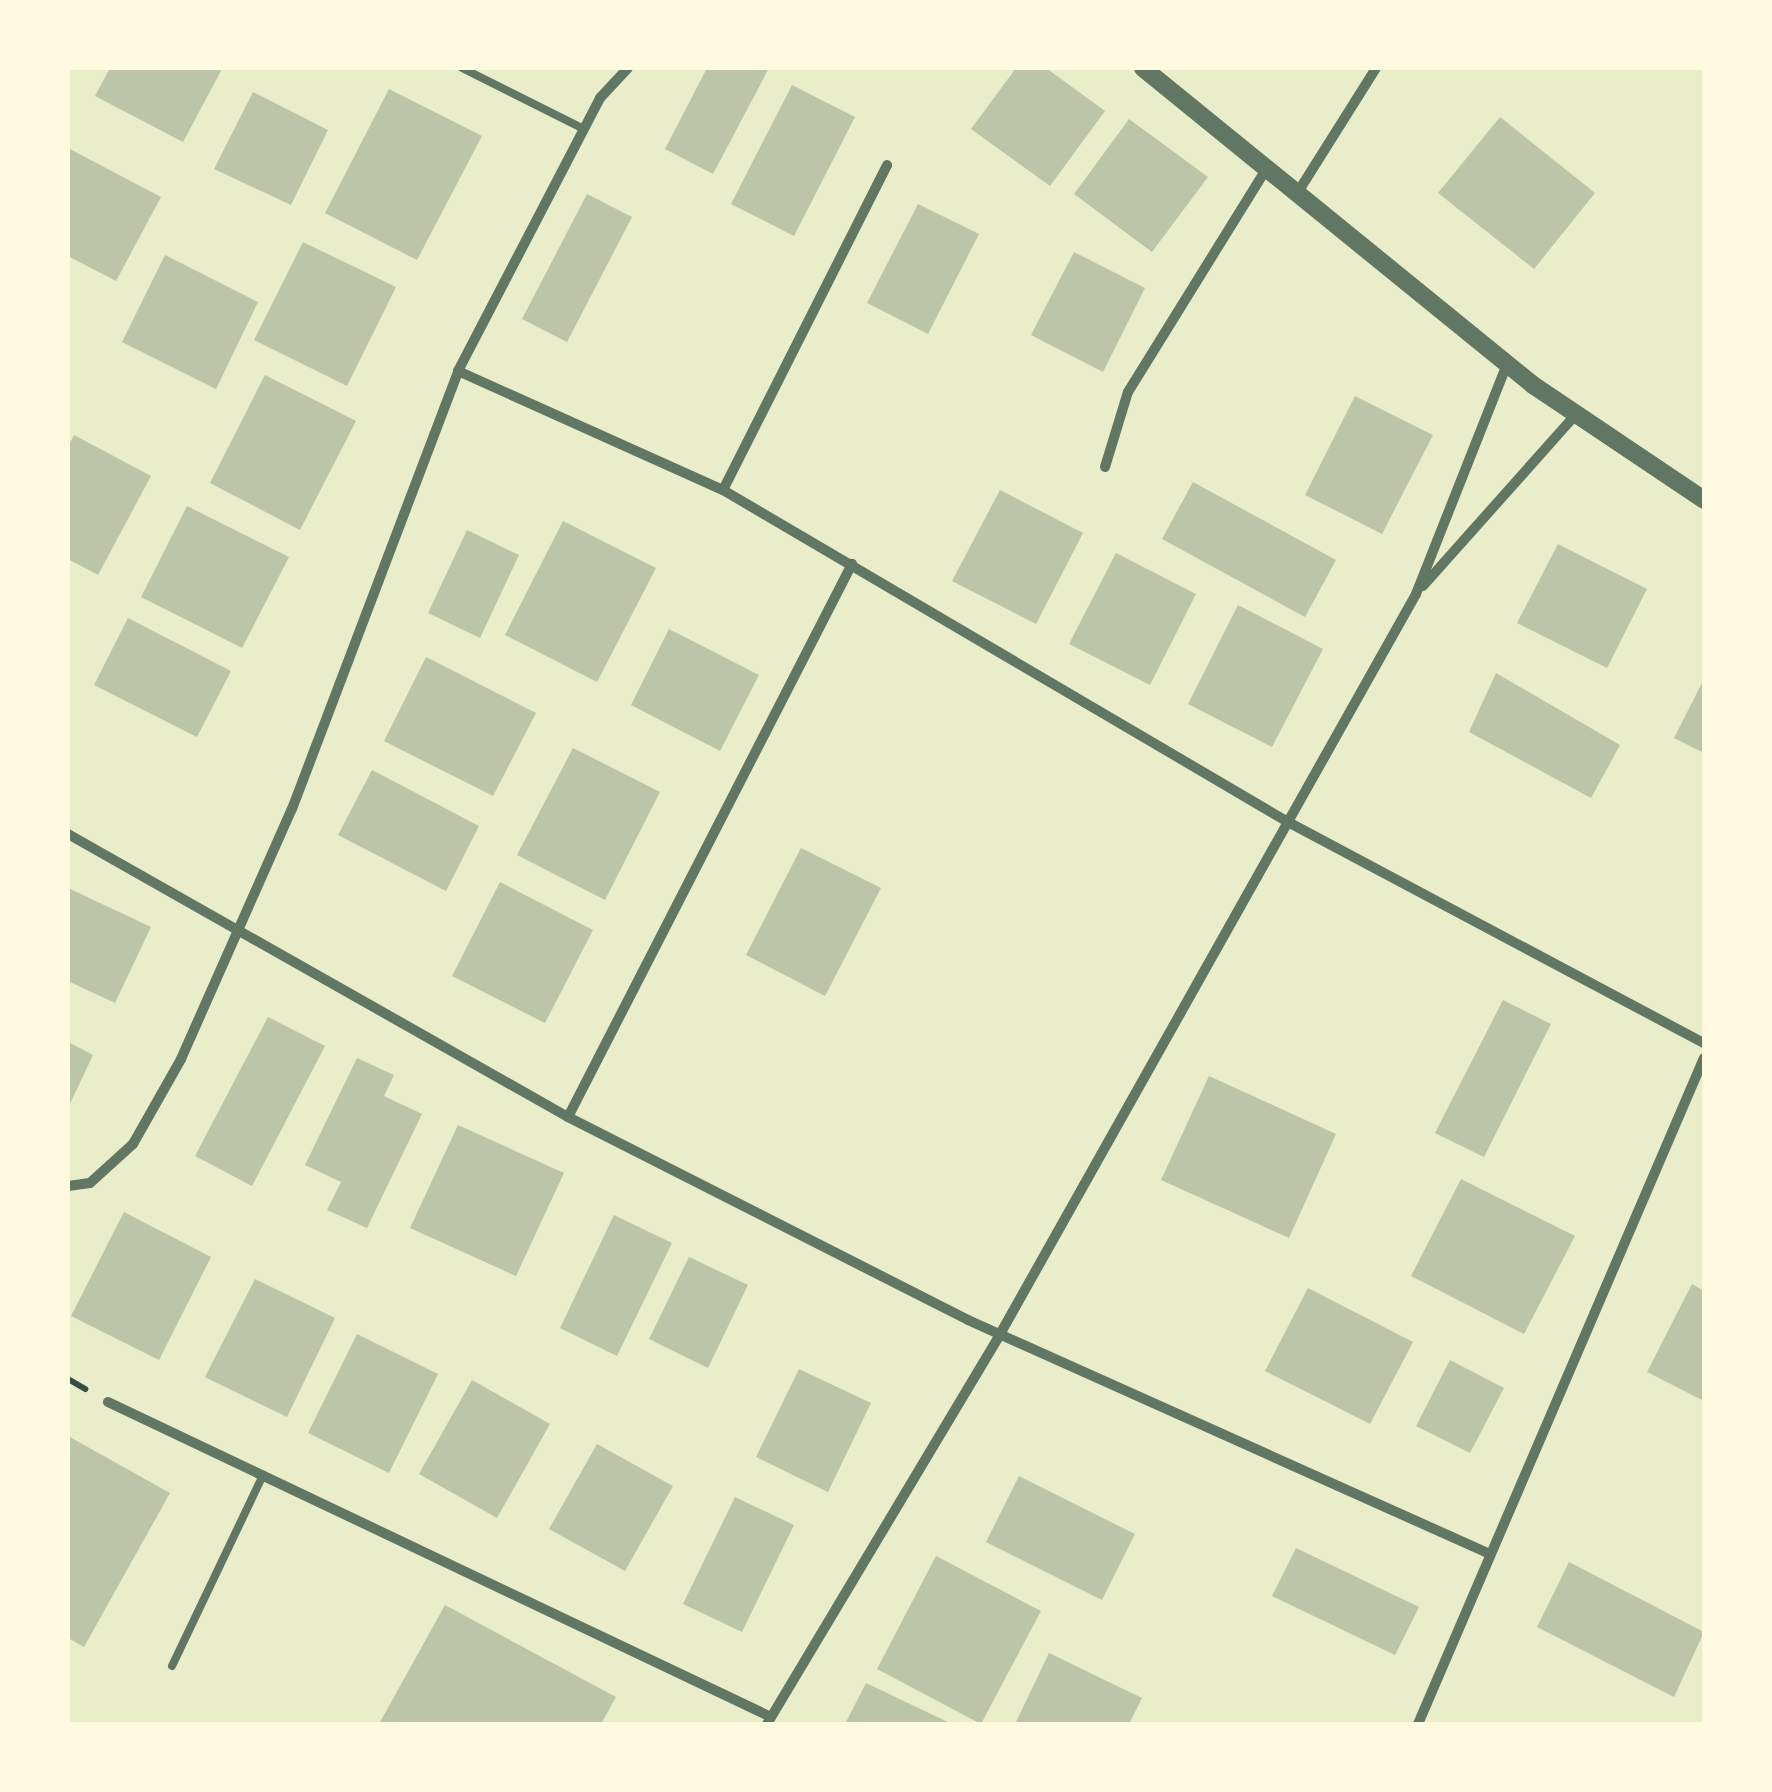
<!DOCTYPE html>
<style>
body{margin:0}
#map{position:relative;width:1772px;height:1792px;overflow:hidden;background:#e9edc9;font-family:"Asap Condensed",sans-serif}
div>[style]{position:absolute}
.building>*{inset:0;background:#bcc5a7}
.path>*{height:6px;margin:-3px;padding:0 3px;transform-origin:3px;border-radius:3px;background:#344e41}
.service>*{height:8px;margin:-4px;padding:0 4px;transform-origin:4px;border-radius:4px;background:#617663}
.minor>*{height:10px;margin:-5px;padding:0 5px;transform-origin:5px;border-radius:5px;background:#617663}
.tertiary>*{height:18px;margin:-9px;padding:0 9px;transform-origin:9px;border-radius:9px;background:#617663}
span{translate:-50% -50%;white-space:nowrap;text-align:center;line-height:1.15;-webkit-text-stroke:8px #fefae0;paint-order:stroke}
.frame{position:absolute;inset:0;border:70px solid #fefae0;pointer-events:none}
</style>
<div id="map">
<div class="building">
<div style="clip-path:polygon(110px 68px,218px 68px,222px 69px,183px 142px,95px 96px)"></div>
<div style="clip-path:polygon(707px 68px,769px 68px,713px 174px,665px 149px)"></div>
<div style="clip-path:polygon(1016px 68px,1046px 68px,1105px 111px,1050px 186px,971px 129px)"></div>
<div style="clip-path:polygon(792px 85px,855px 117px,794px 236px,731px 204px)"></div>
<div style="clip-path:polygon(389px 89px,482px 136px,417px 260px,325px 213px)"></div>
<div style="clip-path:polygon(253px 92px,328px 130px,291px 205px,214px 169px)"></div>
<div style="clip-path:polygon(1500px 117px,1595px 193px,1534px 269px,1438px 193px)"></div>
<div style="clip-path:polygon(1129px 119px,1208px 177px,1152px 252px,1074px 194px)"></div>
<div style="clip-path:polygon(68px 148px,161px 197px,116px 281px,68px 256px)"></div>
<div style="clip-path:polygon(587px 194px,632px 217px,567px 342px,522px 319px)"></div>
<div style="clip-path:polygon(918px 204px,979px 234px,928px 334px,867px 303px)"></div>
<div style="clip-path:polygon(303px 242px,396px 287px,347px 386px,254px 340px)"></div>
<div style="clip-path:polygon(1074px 252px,1145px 288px,1103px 372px,1031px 335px)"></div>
<div style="clip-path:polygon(165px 255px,258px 302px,216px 389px,122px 342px)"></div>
<div style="clip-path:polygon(265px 375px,356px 421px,300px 530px,210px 483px)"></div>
<div style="clip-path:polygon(1355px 396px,1433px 435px,1382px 534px,1305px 495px)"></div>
<div style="clip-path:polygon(74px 435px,151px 476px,98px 575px,68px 559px,68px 447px)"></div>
<div style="clip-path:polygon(1193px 482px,1336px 560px,1305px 617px,1162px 539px)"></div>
<div style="clip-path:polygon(1000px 490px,1083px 533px,1036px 624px,952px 581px)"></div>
<div style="clip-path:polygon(187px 506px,289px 557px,242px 648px,141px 597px)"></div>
<div style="clip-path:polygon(563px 521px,656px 568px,597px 682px,505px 635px)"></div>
<div style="clip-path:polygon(467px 530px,519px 555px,480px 638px,428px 613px)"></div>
<div style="clip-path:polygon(1558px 544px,1647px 589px,1607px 668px,1517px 623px)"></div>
<div style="clip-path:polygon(1116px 553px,1196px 594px,1150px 685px,1069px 644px)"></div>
<div style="clip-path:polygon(1238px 605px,1323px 649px,1272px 747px,1188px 704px)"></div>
<div style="clip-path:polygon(128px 618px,231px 671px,197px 737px,94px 685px)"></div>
<div style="clip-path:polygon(669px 629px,759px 675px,720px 751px,631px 705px)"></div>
<div style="clip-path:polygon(426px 657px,536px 713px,493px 796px,384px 741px)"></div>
<div style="clip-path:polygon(1496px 673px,1620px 745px,1591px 798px,1469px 732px)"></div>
<div style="clip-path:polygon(1704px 679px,1704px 753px,1674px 738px)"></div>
<div style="clip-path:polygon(573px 748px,660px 792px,605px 900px,517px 855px)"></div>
<div style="clip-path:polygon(372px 770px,479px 826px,446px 891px,338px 835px)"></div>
<div style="clip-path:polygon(801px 848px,881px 888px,825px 996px,746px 955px)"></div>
<div style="clip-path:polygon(500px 882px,593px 930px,545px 1023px,452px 976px)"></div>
<div style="clip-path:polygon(68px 888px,151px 927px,115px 1003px,68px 981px)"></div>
<div style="clip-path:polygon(1503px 1000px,1551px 1024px,1484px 1157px,1435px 1133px)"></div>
<div style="clip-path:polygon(268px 1017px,325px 1046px,252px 1186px,195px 1156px)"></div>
<div style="clip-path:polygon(68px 1042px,93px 1055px,68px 1108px)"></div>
<div style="clip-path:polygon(357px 1058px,394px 1075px,384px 1096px,422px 1114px,367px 1228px,327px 1210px,341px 1182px,305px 1165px)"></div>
<div style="clip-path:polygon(1209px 1076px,1336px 1134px,1289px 1238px,1161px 1180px)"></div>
<div style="clip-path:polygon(458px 1125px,564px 1173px,516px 1276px,410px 1228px)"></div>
<div style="clip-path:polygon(1461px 1179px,1575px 1236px,1524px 1334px,1411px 1276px)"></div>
<div style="clip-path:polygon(124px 1212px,211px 1257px,159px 1360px,71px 1316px)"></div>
<div style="clip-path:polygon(614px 1215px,672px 1243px,617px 1356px,560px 1328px)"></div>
<div style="clip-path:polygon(689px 1257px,748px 1285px,708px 1368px,649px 1339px)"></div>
<div style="clip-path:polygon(255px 1279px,335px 1318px,287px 1417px,205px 1377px)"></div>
<div style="clip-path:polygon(1692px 1284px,1704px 1291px,1704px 1401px,1647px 1372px)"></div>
<div style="clip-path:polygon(1308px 1288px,1413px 1342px,1370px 1424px,1265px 1371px)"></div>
<div style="clip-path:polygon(357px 1334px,438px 1374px,389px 1473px,308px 1433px)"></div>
<div style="clip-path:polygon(1450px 1360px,1504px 1388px,1470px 1453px,1416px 1426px)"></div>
<div style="clip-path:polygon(799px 1369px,871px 1403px,828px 1492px,756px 1457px)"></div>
<div style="clip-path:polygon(472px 1380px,550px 1424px,497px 1518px,419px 1474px)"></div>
<div style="clip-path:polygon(68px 1436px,170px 1493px,84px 1647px,68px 1638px)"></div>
<div style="clip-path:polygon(597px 1444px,673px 1486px,625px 1571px,549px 1529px)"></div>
<div style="clip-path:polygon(1019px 1476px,1135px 1534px,1102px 1600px,986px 1542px)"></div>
<div style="clip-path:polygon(735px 1497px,794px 1525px,742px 1632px,683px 1604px)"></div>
<div style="clip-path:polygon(1296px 1548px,1419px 1607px,1395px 1655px,1272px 1596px)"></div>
<div style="clip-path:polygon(936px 1556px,1041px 1611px,981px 1724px,877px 1669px)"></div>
<div style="clip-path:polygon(1569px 1562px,1704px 1632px,1674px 1697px,1537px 1627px)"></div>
<div style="clip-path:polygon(445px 1605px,616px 1697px,601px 1724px,379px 1724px)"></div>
<div style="clip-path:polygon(1049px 1653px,1142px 1698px,1129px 1724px,1015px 1724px)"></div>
<div style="clip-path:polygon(866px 1683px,952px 1724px,845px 1724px)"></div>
</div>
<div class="path">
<div style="left:68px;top:1379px;width:20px;rotate:30deg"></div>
</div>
<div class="service">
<div style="left:462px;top:68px;width:136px;rotate:26.6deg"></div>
<div style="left:172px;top:1666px;width:212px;rotate:-64.5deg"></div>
</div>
<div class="minor">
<div style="left:1298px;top:192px;width:146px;rotate:-57.8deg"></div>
<div style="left:458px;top:371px;width:290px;rotate:24.2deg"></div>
<div style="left:723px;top:490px;width:655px;rotate:30.44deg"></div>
<div style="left:1288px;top:822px;width:471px;rotate:28deg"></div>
<div style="left:1105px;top:467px;width:78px;rotate:-73deg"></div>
<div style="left:1128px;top:392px;width:264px;rotate:-58.2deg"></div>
<div style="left:723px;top:490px;width:364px;rotate:-63.2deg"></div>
<div style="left:1423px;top:586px;width:230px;rotate:-48.3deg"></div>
<div style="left:68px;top:834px;width:575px;rotate:29.51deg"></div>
<div style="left:568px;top:1117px;width:449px;rotate:26.9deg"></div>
<div style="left:968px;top:1320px;width:572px;rotate:24.15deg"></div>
<div style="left:568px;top:1117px;width:622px;rotate:-62.82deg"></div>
<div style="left:68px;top:1186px;width:22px;rotate:-8deg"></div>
<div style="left:90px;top:1183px;width:58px;rotate:-42.2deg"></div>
<div style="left:133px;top:1144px;width:98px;rotate:-60.5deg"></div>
<div style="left:181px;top:1059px;width:274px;rotate:-66.1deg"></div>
<div style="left:292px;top:809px;width:468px;rotate:-69.2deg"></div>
<div style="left:458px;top:371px;width:308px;rotate:-62.5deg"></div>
<div style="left:600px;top:98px;width:41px;rotate:-47deg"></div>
<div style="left:108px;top:1402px;width:734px;rotate:25.41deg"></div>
<div style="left:767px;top:1724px;width:452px;rotate:-59.1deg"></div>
<div style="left:999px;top:1336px;width:851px;rotate:-60.66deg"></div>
<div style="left:1416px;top:594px;width:247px;rotate:-68.4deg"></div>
<div style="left:1418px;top:1724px;width:725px;rotate:-66.76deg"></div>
</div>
<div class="tertiary">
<div style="left:1143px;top:68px;width:503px;rotate:39.1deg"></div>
<div style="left:1533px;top:385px;width:206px;rotate:33.9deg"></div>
</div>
<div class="frame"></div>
</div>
